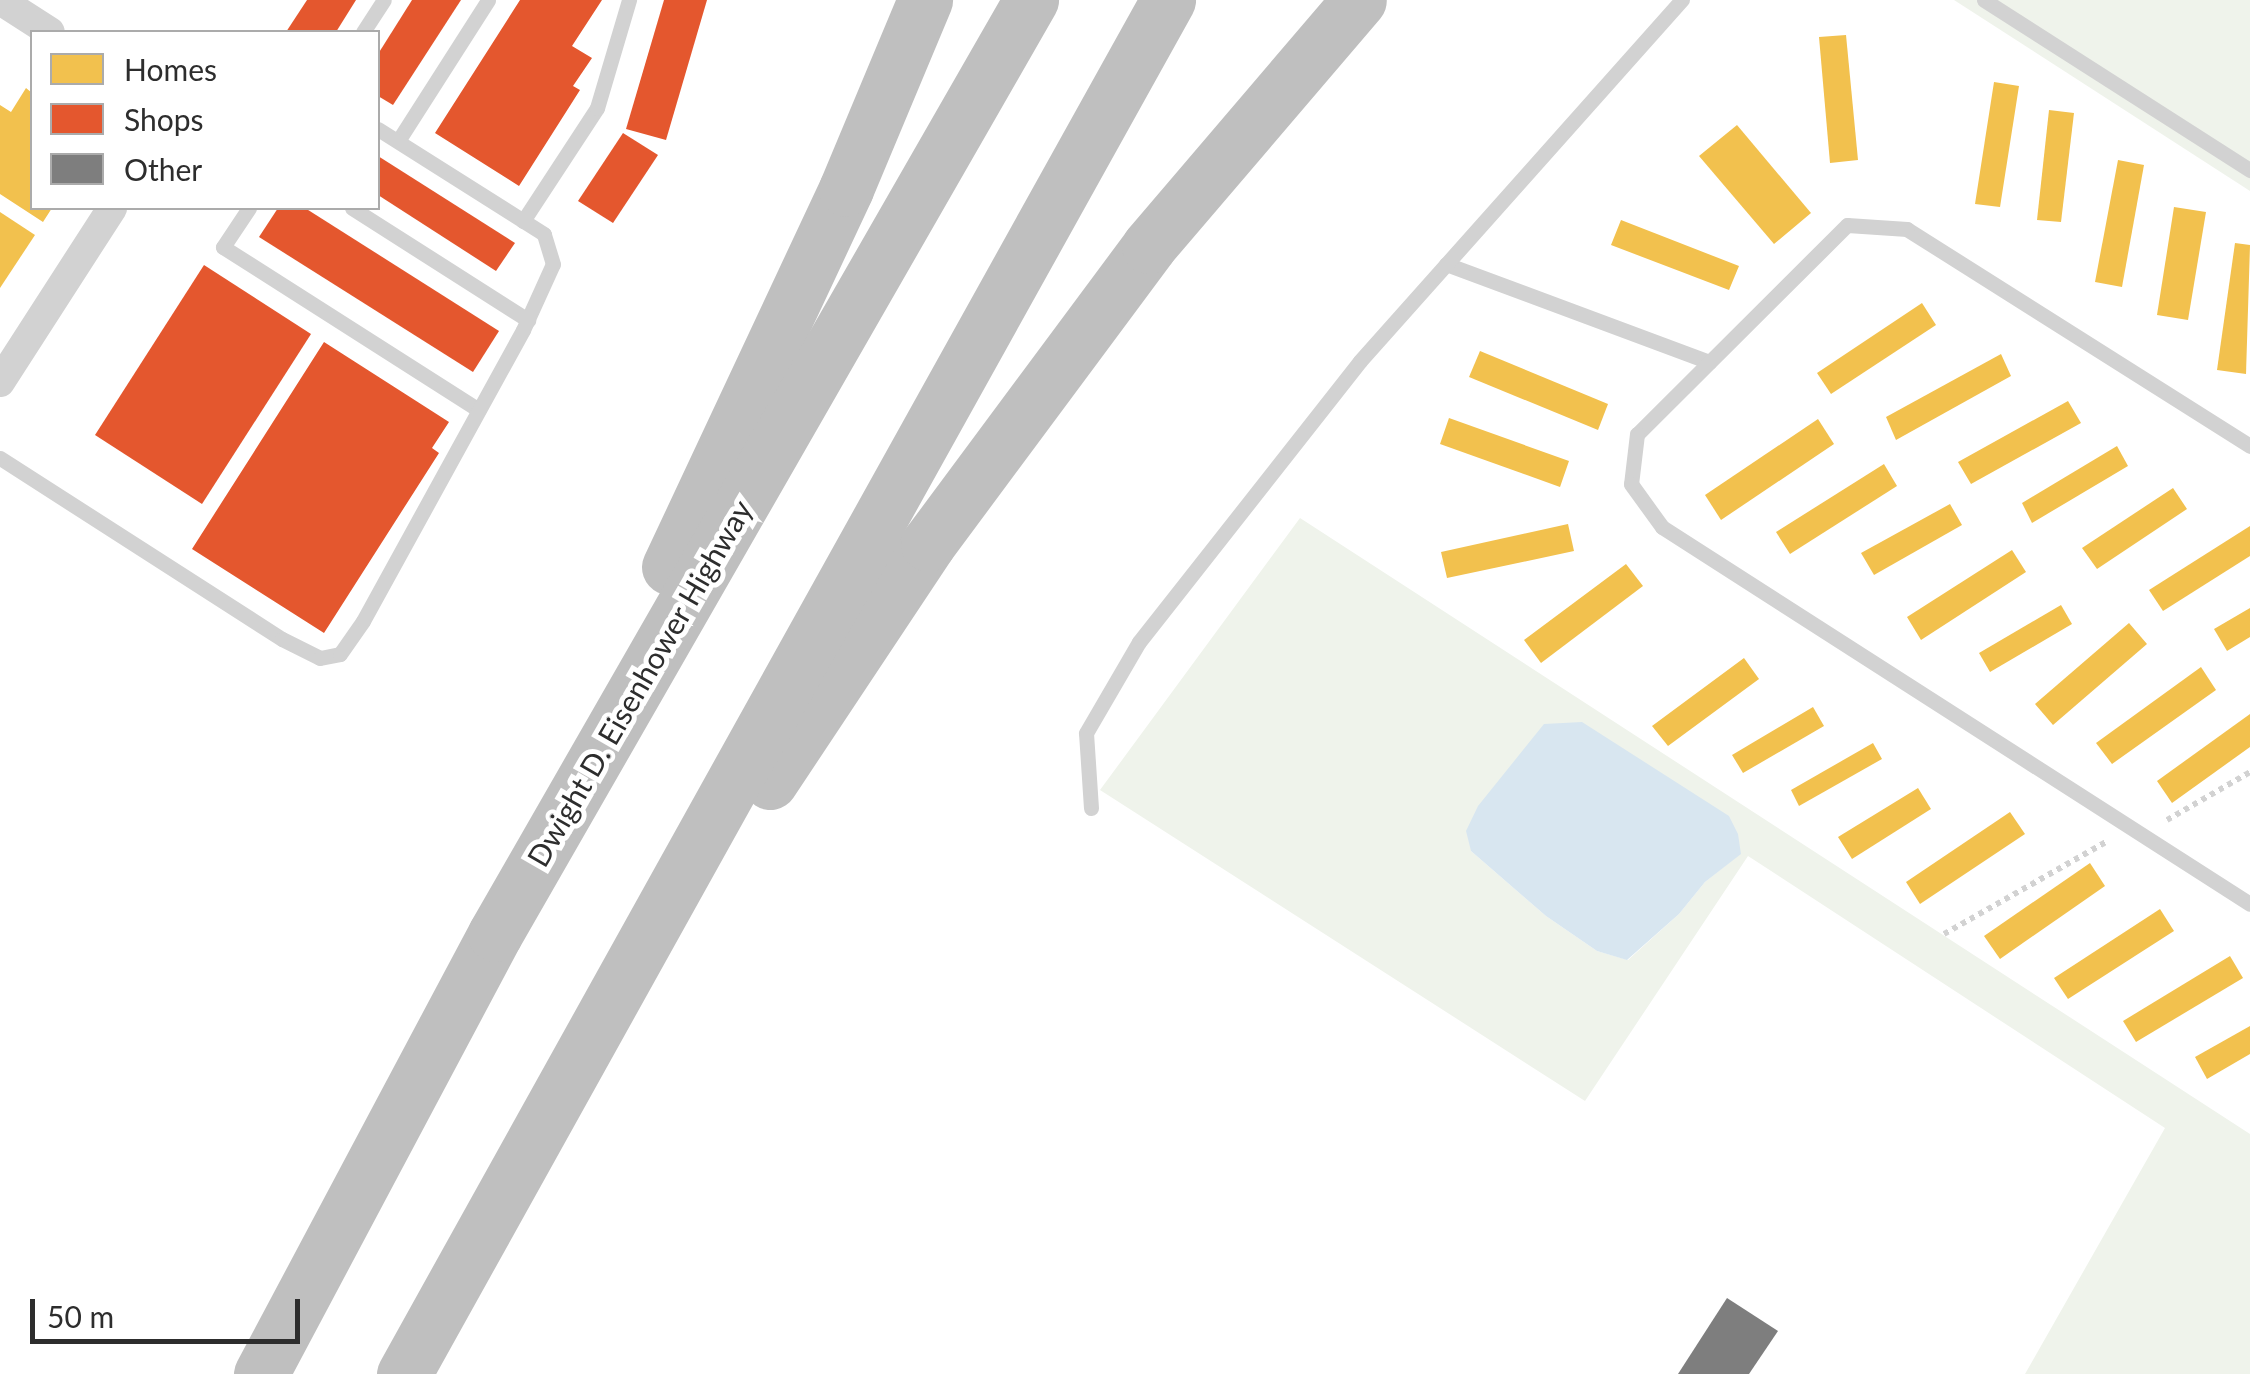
<!DOCTYPE html>
<style>
body{margin:0}
#map{position:relative;width:2250px;height:1374px;overflow:hidden;background:#fff;font-family:Lato,sans-serif}
div>[style]{position:absolute}
.green>*{inset:0;background:#eff3eb}
.water>*{inset:0;background:#d8e6f0}
.homes>*{inset:0;background:#f2c14e}
.shops>*{inset:0;background:#e4572e}
.building>*{inset:0;background:#7e7e7e}
.path>*{height:6px;margin-top:-3px;transform-origin:0;background:repeating-linear-gradient(90deg,#d2d2d2 0 5px,transparent 0 10px)}
.service>*{height:15px;margin:-7.5px;padding:0 7.5px;transform-origin:7.5px;border-radius:7.5px;background:#d2d2d2}
.minor>*{height:30px;margin:-15px;padding:0 15px;transform-origin:15px;border-radius:15px;background:#d2d2d2}
.motorway>*{height:55px;margin:-27.5px;padding:0 27.5px;transform-origin:27.5px;border-radius:27.5px;background:#bfbfbf}
span{translate:-50% -50%;white-space:nowrap;text-align:center;line-height:1.15;-webkit-text-stroke:10px #fff;paint-order:stroke}
.street-label{font-size:30px;color:#2d2d2d}
.legend{position:absolute;left:30px;top:30px;width:350px;height:180px;box-sizing:border-box;background:#fff;border:2px solid #ababab;margin:0;padding:12px 18px;list-style:none;font-size:30px;color:#2d2d2d}
.legend li{display:flex;align-items:center;gap:20px;height:50px}
.legend b{width:50px;border:2px solid #ababab}
.scale{position:absolute;left:30px;top:1299px;width:270px;height:45px;box-sizing:border-box;border:5px solid #2d2d2d;border-top:0;padding-left:12px;font-size:30px;line-height:35px;white-space:nowrap;color:#2d2d2d;-webkit-text-stroke:8px #fff;paint-order:stroke}
</style>
<div id="map">
<div class="green">
<div style="clip-path:polygon(1954px 0,2250px 0,2250px 191px)"></div>
<div style="clip-path:polygon(evenodd,1300px 518px,2250px 1134px,2250px 1374px,2025px 1374px,2165px 1128px,1748px 856px,1585px 1101px,1100px 790px,1300px 518px,1471px 851px,1740px 854px,1705px 882px,1679px 914px,1628px 960px,1597px 951px,1546px 916px,1471px 851px)"></div>
</div>
<div class="water">
<div style="clip-path:polygon(1582px 722px,1729px 816px,1738px 834px,1741px 854px,1705px 882px,1679px 914px,1627px 960px,1597px 951px,1546px 916px,1471px 851px,1466px 831px,1478px 806px,1544px 724px)"></div>
</div>
<div class="homes">
<div style="clip-path:polygon(1846px 35px,1858px 160px,1830px 163px,1819px 37px)"></div>
<div style="clip-path:polygon(1994px 82px,2019px 86px,2000px 207px,1975px 204px)"></div>
<div style="clip-path:polygon(26px 88px,32px 93px,32px 208px,52px 208px,43px 222px,0 194px,0 105px,11px 112px)"></div>
<div style="clip-path:polygon(2049px 110px,2074px 113px,2061px 222px,2037px 220px)"></div>
<div style="clip-path:polygon(1737px 125px,1811px 213px,1774px 244px,1699px 156px)"></div>
<div style="clip-path:polygon(2118px 160px,2144px 165px,2122px 287px,2095px 282px)"></div>
<div style="clip-path:polygon(2174px 207px,2206px 212px,2188px 320px,2157px 315px)"></div>
<div style="clip-path:polygon(0 212px,35px 235px,0 288px)"></div>
<div style="clip-path:polygon(1621px 220px,1739px 266px,1729px 290px,1611px 245px)"></div>
<div style="clip-path:polygon(2235px 243px,2250px 245px,2246px 374px,2217px 370px)"></div>
<div style="clip-path:polygon(1922px 303px,1936px 325px,1831px 394px,1817px 373px)"></div>
<div style="clip-path:polygon(1480px 351px,1608px 404px,1598px 430px,1469px 377px)"></div>
<div style="clip-path:polygon(2001px 354px,2011px 376px,1896px 440px,1886px 417px)"></div>
<div style="clip-path:polygon(2068px 401px,2081px 423px,1971px 484px,1958px 462px)"></div>
<div style="clip-path:polygon(1449px 418px,1569px 461px,1560px 487px,1440px 444px)"></div>
<div style="clip-path:polygon(1818px 419px,1834px 444px,1721px 520px,1705px 495px)"></div>
<div style="clip-path:polygon(2117px 446px,2128px 466px,2032px 523px,2022px 503px)"></div>
<div style="clip-path:polygon(1884px 464px,1897px 486px,1790px 554px,1776px 532px)"></div>
<div style="clip-path:polygon(2173px 488px,2187px 509px,2097px 569px,2082px 548px)"></div>
<div style="clip-path:polygon(1950px 504px,1962px 525px,1874px 575px,1861px 553px)"></div>
<div style="clip-path:polygon(1568px 524px,1574px 551px,1447px 578px,1441px 552px)"></div>
<div style="clip-path:polygon(2250px 526px,2250px 556px,2163px 611px,2149px 590px)"></div>
<div style="clip-path:polygon(2012px 550px,2026px 572px,1921px 640px,1907px 617px)"></div>
<div style="clip-path:polygon(1626px 564px,1643px 586px,1541px 663px,1524px 640px)"></div>
<div style="clip-path:polygon(2061px 605px,2072px 624px,1990px 672px,1979px 653px)"></div>
<div style="clip-path:polygon(2250px 608px,2250px 637px,2227px 651px,2214px 629px)"></div>
<div style="clip-path:polygon(2129px 623px,2147px 644px,2053px 725px,2035px 704px)"></div>
<div style="clip-path:polygon(1744px 658px,1759px 679px,1668px 746px,1652px 726px)"></div>
<div style="clip-path:polygon(2201px 667px,2216px 690px,2112px 764px,2096px 743px)"></div>
<div style="clip-path:polygon(1813px 707px,1824px 726px,1743px 773px,1732px 755px)"></div>
<div style="clip-path:polygon(2250px 714px,2250px 747px,2172px 803px,2157px 781px)"></div>
<div style="clip-path:polygon(1873px 743px,1882px 759px,1799px 806px,1791px 790px)"></div>
<div style="clip-path:polygon(1918px 788px,1931px 809px,1852px 859px,1838px 837px)"></div>
<div style="clip-path:polygon(2010px 812px,2025px 834px,1920px 904px,1906px 882px)"></div>
<div style="clip-path:polygon(2090px 863px,2105px 886px,2000px 959px,1984px 936px)"></div>
<div style="clip-path:polygon(2160px 909px,2174px 931px,2068px 999px,2054px 978px)"></div>
<div style="clip-path:polygon(2230px 956px,2243px 978px,2136px 1042px,2123px 1021px)"></div>
<div style="clip-path:polygon(2250px 1026px,2250px 1054px,2207px 1079px,2195px 1057px)"></div>
</div>
<div class="shops">
<div style="clip-path:polygon(307px 0,356px 0,336px 32px,286px 32px)"></div>
<div style="clip-path:polygon(412px 0,461px 0,393px 105px,378px 96px,378px 54px)"></div>
<div style="clip-path:polygon(520px 0,602px 0,572px 46px,592px 58px,573px 86px,580px 90px,519px 186px,435px 133px)"></div>
<div style="clip-path:polygon(664px 0,707px 0,666px 140px,626px 129px)"></div>
<div style="clip-path:polygon(623px 133px,658px 155px,613px 223px,578px 201px)"></div>
<div style="clip-path:polygon(378px 156px,515px 243px,496px 271px,378px 195px)"></div>
<div style="clip-path:polygon(278px 208px,305px 208px,499px 331px,473px 372px,259px 237px)"></div>
<div style="clip-path:polygon(204px 265px,311px 334px,202px 504px,95px 435px)"></div>
<div style="clip-path:polygon(324px 342px,449px 422px,432px 448px,439px 453px,324px 633px,192px 549px)"></div>
</div>
<div class="building">
<div style="clip-path:polygon(1727px 1298px,1778px 1331px,1749px 1374px,1678px 1374px)"></div>
</div>
<div class="path">
<div style="left:2167px;top:820px;width:96px;rotate:-30deg"></div>
<div style="left:1944px;top:934px;width:189px;rotate:-29.6deg"></div>
</div>
<div class="service">
<div style="left:1984px;top:0;width:316px;rotate:32.6deg"></div>
<div style="left:363px;top:32px;width:38px;rotate:-57deg"></div>
<div style="left:398px;top:141px;width:167px;rotate:-57.4deg"></div>
<div style="left:249px;top:208px;width:47px;rotate:123.7deg"></div>
<div style="left:223px;top:247px;width:303px;rotate:32.5deg"></div>
<div style="left:352px;top:208px;width:209px;rotate:32.5deg"></div>
<div style="left:523px;top:221px;width:135px;rotate:-56.8deg"></div>
<div style="left:597px;top:108px;width:113px;rotate:-73.5deg"></div>
<div style="left:1446px;top:264px;width:281px;rotate:20.4deg"></div>
<div style="left:2250px;top:446px;width:406px;rotate:-147.7deg"></div>
<div style="left:1907px;top:229px;width:60px;rotate:-176.2deg"></div>
<div style="left:1847px;top:225px;width:296px;rotate:135.1deg"></div>
<div style="left:1637px;top:434px;width:50px;rotate:96.8deg"></div>
<div style="left:1631px;top:484px;width:53px;rotate:54.2deg"></div>
<div style="left:1662px;top:527px;width:698px;rotate:32.67deg"></div>
<div style="left:0;top:458px;width:335px;rotate:32.7deg"></div>
<div style="left:282px;top:639px;width:42px;rotate:26.6deg"></div>
<div style="left:320px;top:658px;width:20px;rotate:-11deg"></div>
<div style="left:340px;top:654px;width:40px;rotate:-55.1deg"></div>
<div style="left:363px;top:621px;width:332px;rotate:-61.2deg"></div>
<div style="left:523px;top:330px;width:72px;rotate:-65.6deg"></div>
<div style="left:553px;top:264px;width:31px;rotate:-107deg"></div>
<div style="left:544px;top:234px;width:196px;rotate:-147.7deg"></div>
<div style="left:1091px;top:808px;width:75px;rotate:-93.8deg"></div>
<div style="left:1086px;top:733px;width:105px;rotate:-59.8deg"></div>
<div style="left:1139px;top:642px;width:357px;rotate:-51.8deg"></div>
<div style="left:1360px;top:361px;width:484px;rotate:-48.3deg"></div>
</div>
<div class="minor">
<div style="left:0;top:0;width:59px;rotate:32.6deg"></div>
<div style="left:0;top:382px;width:207px;rotate:-57.2deg"></div>
</div>
<div class="motorway">
<div style="left:669px;top:567px;width:417px;rotate:-64.9deg"></div>
<div style="left:846px;top:189px;width:205px;rotate:-67.3deg"></div>
<div style="left:770px;top:782px;width:286px;rotate:-56.4deg"></div>
<div style="left:928px;top:544px;width:371px;rotate:-53.4deg"></div>
<div style="left:1149px;top:246px;width:323px;rotate:-49.5deg"></div>
<div style="left:261px;top:1374px;width:498px;rotate:-62deg"></div>
<div style="left:495px;top:934px;width:1077px;rotate:-60.15deg"></div>
<div style="left:404px;top:1374px;width:1572px;rotate:-60.92deg"></div>
</div>
<div class="street-label">
<span style="left:639px;top:683px;rotate:-60deg">Dwight D. Eisenhower Highway</span>
</div>
<ul class="legend">
<li><b style="height:28px;background:#f2c14e"></b>Homes</li>
<li><b style="height:28px;background:#e4572e"></b>Shops</li>
<li><b style="height:28px;background:#7e7e7e"></b>Other</li>
</ul>
<div class="scale">50 m</div>
</div>
